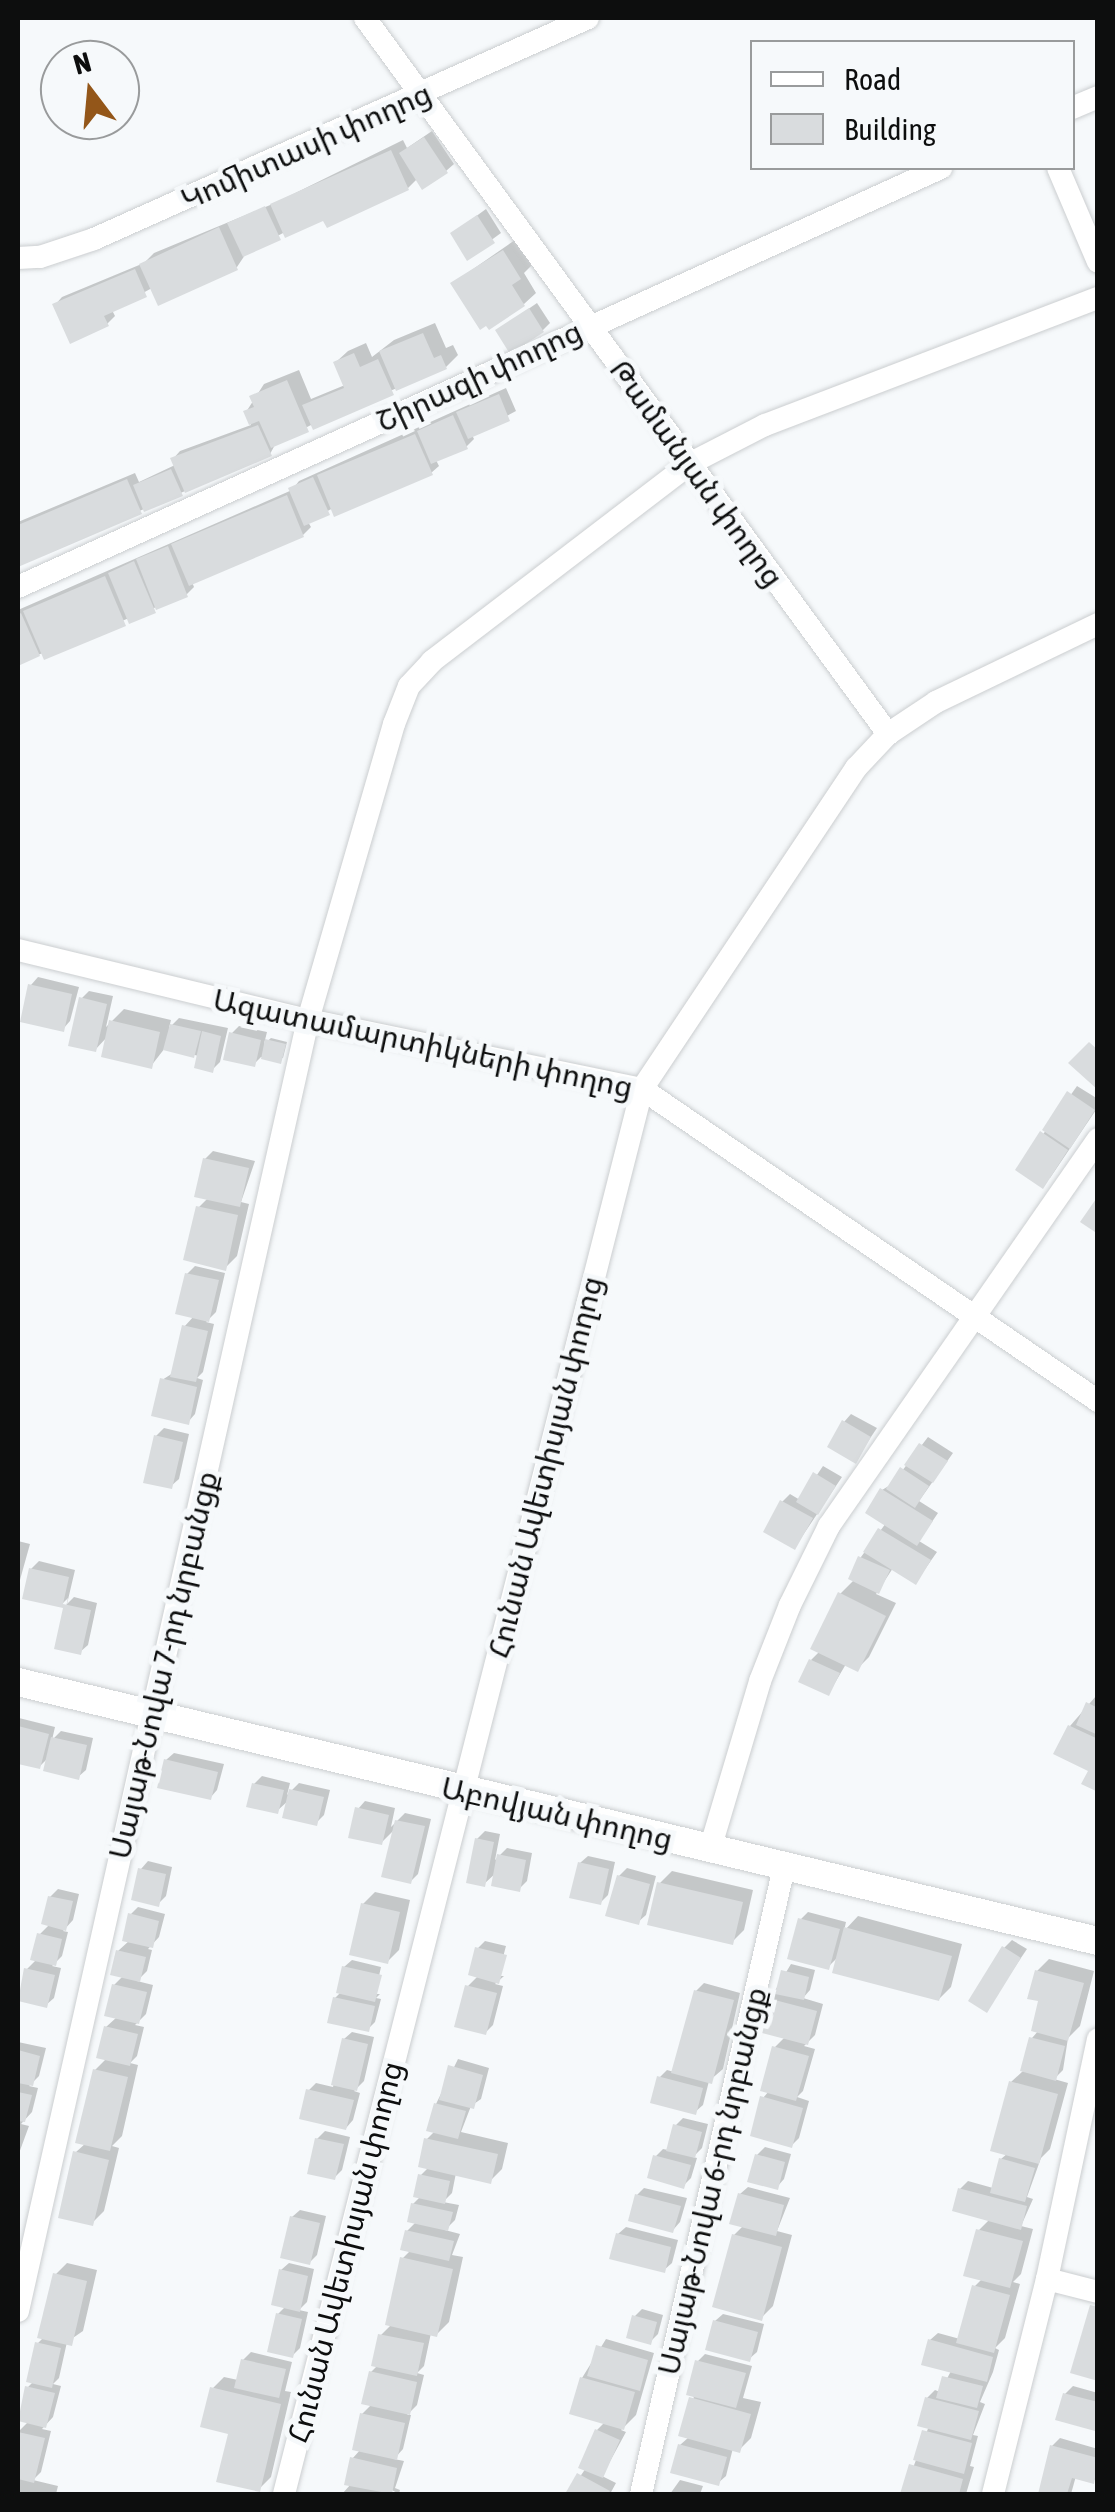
<!DOCTYPE html>
<meta charset="utf-8">
<style>
body{margin:0}
#map{position:relative;width:1115px;height:2512px;overflow:hidden;background:#f6f9fb;font-family:"Asap Condensed","Noto Sans Armenian",sans-serif}
div>[style]{position:absolute}
.shadow>*{inset:0;background:#0003}
.building>*{inset:0;background:#d9dcde}
.roads{filter:drop-shadow(0 0 2px #cbced0) drop-shadow(0 0 2px #cbced0)}
.minor>*{height:22px;margin:-11px;padding:0 11px;transform-origin:11px;border-radius:11px;background:#fff}
.major>*{height:28px;margin:-14px;padding:0 14px;transform-origin:14px;border-radius:14px;background:#fff}
span{translate:-50% -50%;white-space:nowrap;text-align:center;line-height:1.15;-webkit-text-stroke:10px #f6f9fb;paint-order:stroke}
.street-label{font-size:30px;color:#0d0e0e}
.frame{position:absolute;inset:0;border:20px solid #0d0e0e;pointer-events:none}
.legend{position:absolute;left:750px;top:40px;width:325px;height:130px;box-sizing:border-box;background:#f6f9fb;border:2px solid #999b9c;margin:0;padding:12px 18px;list-style:none;font-size:30px;color:#0d0e0e}
.legend li{display:flex;align-items:center;gap:20px;height:50px}
.legend b{width:50px;border:2px solid #999b9c}
.north{position:absolute;left:40px;top:40px;width:100px;height:100px;box-sizing:border-box;background:#f6f9fb;border:2px solid #999b9c;border-radius:50%;rotate:344deg;font-size:28px;font-weight:700;line-height:40px;text-align:center;color:#0d0e0e}
.north::after{content:'';display:block;margin:auto;width:35px;height:45px;background:#935619;clip-path:polygon(50% 0,100% 100%,50% 72%,0 100%)}
</style>
<div id="map">
<div class="shadow">
<div style="clip-path:polygon(432px 131px,454px 164px,446px 171px,418px 178px,408px 188px,285px 232px,247px 252px,237px 267px,159px 303px,152px 288px,112px 310px,115px 316px,107px 324px,55px 305px,62px 297px,144px 263px,154px 253px,275px 203px,403px 140px,407px 148px)"></div>
<div style="clip-path:polygon(486px 209px,501px 233px,468px 257px,453px 233px)"></div>
<div style="clip-path:polygon(515px 240px,532px 265px,524px 273px,536px 293px,524px 304px,453px 283px)"></div>
<div style="clip-path:polygon(537px 303px,550px 323px,543px 330px,498px 330px)"></div>
<div style="clip-path:polygon(435px 323px,446px 348px,453px 345px,458px 355px,446px 367px,313px 424px,276px 443px,270px 454px,18px 564px,18px 522px,135px 473px,139px 482px,175px 465px,173px 459px,180px 451px,251px 425px,246px 412px,264px 384px,299px 370px,311px 399px,345px 385px,336px 362px,348px 351px,366px 343px,372px 357px,394px 340px)"></div>
<div style="clip-path:polygon(506px 388px,516px 411px,472px 435px,474px 439px,466px 447px,436px 460px,439px 466px,431px 473px,333px 508px,308px 522px,311px 527px,303px 535px,192px 582px,194px 587px,186px 595px,18px 663px,18px 610px,292px 490px,299px 481px)"></div>
<div style="clip-path:polygon(38px 977px,79px 987px,70px 1021px,63px 1029px,31px 985px)"></div>
<div style="clip-path:polygon(89px 991px,113px 996px,106px 1027px,124px 1009px,171px 1020px,169px 1028px,179px 1018px,228px 1028px,220px 1062px,212px 1070px,199px 1056px,165px 1048px,151px 1066px,108px 1036px,95px 1050px,81px 999px)"></div>
<div style="clip-path:polygon(239px 1026px,267px 1032px,264px 1044px,271px 1038px,287px 1042px,283px 1058px,261px 1057px,254px 1064px,232px 1033px)"></div>
<div style="clip-path:polygon(1077px 1086px,1098px 1099px,1098px 1107px,1050px 1178px,1018px 1170px)"></div>
<div style="clip-path:polygon(213px 1151px,255px 1161px,241px 1202px,249px 1204px,237px 1256px,225px 1268px,199px 1207px,209px 1197px,205px 1159px)"></div>
<div style="clip-path:polygon(195px 1266px,225px 1273px,216px 1312px,206px 1322px,214px 1324px,203px 1372px,197px 1378px,203px 1380px,195px 1414px,188px 1422px,162px 1380px,173px 1373px,184px 1327px,194px 1316px,187px 1274px)"></div>
<div style="clip-path:polygon(851px 1414px,877px 1428px,855px 1461px,844px 1422px)"></div>
<div style="clip-path:polygon(164px 1428px,189px 1434px,179px 1479px,171px 1486px,156px 1436px)"></div>
<div style="clip-path:polygon(928px 1437px,953px 1453px,919px 1501px,938px 1513px,919px 1541px,937px 1552px,916px 1582px,893px 1568px,876px 1594px,896px 1603px,869px 1657px,857px 1669px,846px 1664px,829px 1693px,811px 1660px,820px 1651px,840px 1594px,854px 1580px,861px 1557px,886px 1523px,882px 1490px,892px 1484px)"></div>
<div style="clip-path:polygon(823px 1466px,842px 1477px,795px 1547px,782px 1502px,790px 1494px,800px 1500px)"></div>
<div style="clip-path:polygon(18px 1541px,30px 1544px,18px 1587px)"></div>
<div style="clip-path:polygon(39px 1561px,75px 1570px,67px 1604px,74px 1597px,97px 1603px,88px 1645px,80px 1652px,57px 1647px,68px 1598px,61px 1605px,31px 1569px)"></div>
<div style="clip-path:polygon(1096px 1696px,1098px 1786px,1095px 1788px,1070px 1726px)"></div>
<div style="clip-path:polygon(19px 1718px,55px 1727px,52px 1740px,61px 1731px,93px 1738px,86px 1770px,78px 1777px,49px 1757px,39px 1767px,18px 1761px)"></div>
<div style="clip-path:polygon(174px 1753px,224px 1764px,217px 1790px,210px 1798px,166px 1760px)"></div>
<div style="clip-path:polygon(262px 1776px,290px 1783px,287px 1795px,299px 1783px,330px 1790px,324px 1815px,316px 1823px,289px 1800px,277px 1811px,254px 1784px)"></div>
<div style="clip-path:polygon(365px 1801px,395px 1808px,391px 1827px,405px 1813px,431px 1819px,418px 1874px,410px 1882px,395px 1829px,381px 1843px,358px 1809px)"></div>
<div style="clip-path:polygon(485px 1831px,500px 1834px,495px 1860px,507px 1848px,532px 1853px,527px 1881px,519px 1889px,497px 1872px,484px 1884px,477px 1839px)"></div>
<div style="clip-path:polygon(588px 1856px,615px 1862px,608px 1895px,600px 1903px,580px 1863px)"></div>
<div style="clip-path:polygon(148px 1861px,172px 1867px,166px 1896px,158px 1904px,141px 1869px)"></div>
<div style="clip-path:polygon(627px 1868px,656px 1876px,646px 1915px,638px 1922px,619px 1876px)"></div>
<div style="clip-path:polygon(672px 1871px,753px 1890px,744px 1930px,732px 1942px,660px 1883px)"></div>
<div style="clip-path:polygon(58px 1889px,79px 1894px,73px 1920px,63px 1931px,68px 1932px,62px 1956px,52px 1966px,61px 1968px,54px 1998px,46px 2005px,27px 1969px,37px 1959px,39px 1935px,50px 1924px,50px 1897px)"></div>
<div style="clip-path:polygon(375px 1892px,410px 1900px,399px 1950px,387px 1962px,363px 1904px)"></div>
<div style="clip-path:polygon(138px 1907px,165px 1914px,159px 1937px,148px 1949px,152px 1950px,147px 1971px,137px 1981px,153px 1985px,146px 2014px,135px 2025px,144px 2027px,137px 2056px,130px 2063px,138px 2065px,122px 2136px,112px 2146px,119px 2148px,104px 2211px,92px 2223px,76px 2152px,86px 2143px,95px 2070px,107px 2058px,106px 2027px,117px 2017px,114px 1985px,124px 1975px,118px 1951px,130px 1940px,130px 1915px)"></div>
<div style="clip-path:polygon(808px 1912px,846px 1922px,844px 1931px,858px 1916px,962px 1944px,951px 1987px,939px 1999px,838px 1957px,828px 1967px,801px 1919px)"></div>
<div style="clip-path:polygon(1012px 1940px,1027px 1949px,986px 2010px,1004px 1948px)"></div>
<div style="clip-path:polygon(485px 1941px,506px 1946px,498px 1976px,504px 1976px,495px 1984px,503px 1986px,493px 2025px,485px 2033px,468px 1986px,478px 1976px,478px 1948px)"></div>
<div style="clip-path:polygon(1049px 1959px,1094px 1971px,1080px 2026px,1068px 2038px,1063px 2070px,1054px 2079px,1068px 2083px,1050px 2149px,1041px 2158px,1027px 2197px,1033px 2199px,1021px 2226px,1033px 2229px,1021px 2274px,1013px 2282px,1020px 2284px,1005px 2338px,995px 2348px,999px 2350px,993px 2372px,980px 2402px,985px 2404px,973px 2435px,978px 2436px,970px 2466px,974px 2467px,966px 2494px,903px 2494px,929px 2426px,927px 2398px,935px 2390px,940px 2392px,951px 2371px,930px 2340px,938px 2333px,960px 2339px,974px 2287px,982px 2279px,979px 2230px,990px 2219px,960px 2189px,968px 2181px,993px 2188px,1001px 2159px,1008px 2153px,1011px 2082px,1023px 2071px,1032px 2038px,1039px 2030px,1037px 1971px)"></div>
<div style="clip-path:polygon(352px 1960px,381px 1967px,375px 1994px,380px 1994px,376px 1998px,381px 1999px,375px 2022px,368px 2029px,335px 1998px,342px 1991px,344px 1967px)"></div>
<div style="clip-path:polygon(791px 1964px,815px 1970px,810px 1990px,803px 1998px,823px 2004px,815px 2035px,804px 2046px,815px 2049px,803px 2091px,797px 2097px,809px 2101px,799px 2138px,792px 2145px,763px 2098px,769px 2091px,774px 2048px,785px 2037px,770px 1999px)"></div>
<div style="clip-path:polygon(704px 1983px,740px 1993px,723px 2069px,709px 2081px,703px 2105px,695px 2112px,659px 2078px,667px 2070px,674px 2072px,696px 1991px)"></div>
<div style="clip-path:polygon(352px 2032px,374px 2037px,364px 2081px,354px 2091px,360px 2093px,353px 2120px,346px 2128px,309px 2090px,316px 2083px,333px 2087px,344px 2039px)"></div>
<div style="clip-path:polygon(18px 2042px,46px 2048px,39px 2076px,29px 2086px,38px 2088px,32px 2112px,21px 2124px,29px 2126px,18px 2156px)"></div>
<div style="clip-path:polygon(458px 2059px,489px 2068px,481px 2099px,471px 2106px,461px 2132px,508px 2143px,502px 2169px,490px 2181px,456px 2173px,452px 2193px,443px 2202px,459px 2205px,455px 2220px,445px 2230px,460px 2234px,452px 2255px,463px 2257px,449px 2322px,437px 2334px,431px 2333px,424px 2366px,417px 2373px,424px 2375px,417px 2405px,407px 2415px,411px 2415px,403px 2449px,394px 2459px,404px 2461px,395px 2488px,400px 2490px,399px 2494px,390px 2489px,389px 2494px,342px 2494px,351px 2484px,352px 2459px,361px 2449px,362px 2414px,372px 2404px,371px 2372px,378px 2365px,381px 2335px,392px 2324px,403px 2258px,411px 2250px,407px 2231px,417px 2221px,413px 2204px,421px 2196px,421px 2175px,429px 2167px,427px 2139px,435px 2131px,436px 2104px)"></div>
<div style="clip-path:polygon(683px 2118px,708px 2124px,702px 2148px,693px 2157px,697px 2158px,691px 2178px,683px 2186px,656px 2156px,663px 2149px,668px 2150px,675px 2126px)"></div>
<div style="clip-path:polygon(325px 2131px,350px 2137px,342px 2170px,334px 2178px,317px 2139px)"></div>
<div style="clip-path:polygon(765px 2147px,791px 2154px,784px 2179px,777px 2187px,757px 2155px)"></div>
<div style="clip-path:polygon(748px 2187px,790px 2198px,777px 2231px,792px 2235px,773px 2306px,761px 2318px,734px 2235px,744px 2225px,740px 2194px)"></div>
<div style="clip-path:polygon(644px 2188px,687px 2198px,680px 2222px,673px 2230px,637px 2195px)"></div>
<div style="clip-path:polygon(300px 2210px,326px 2216px,317px 2255px,310px 2262px,292px 2217px)"></div>
<div style="clip-path:polygon(626px 2227px,678px 2240px,672px 2263px,664px 2270px,618px 2234px)"></div>
<div style="clip-path:polygon(67px 2263px,97px 2270px,83px 2331px,67px 2342px,59px 2378px,53px 2384px,61px 2386px,53px 2417px,42px 2429px,51px 2431px,41px 2472px,33px 2480px,58px 2486px,56px 2494px,18px 2494px,18px 2432px,29px 2421px,28px 2387px,34px 2381px,38px 2343px,44px 2337px,55px 2275px)"></div>
<div style="clip-path:polygon(289px 2263px,314px 2269px,307px 2302px,299px 2310px,308px 2312px,300px 2348px,292px 2356px,278px 2314px,286px 2306px,281px 2270px)"></div>
<div style="clip-path:polygon(642px 2309px,663px 2315px,658px 2334px,650px 2342px,634px 2317px)"></div>
<div style="clip-path:polygon(723px 2314px,764px 2324px,757px 2352px,749px 2359px,715px 2321px)"></div>
<div style="clip-path:polygon(606px 2339px,654px 2353px,636px 2415px,621px 2430px,626px 2432px,602px 2476px,616px 2483px,610px 2494px,568px 2494px,586px 2468px,597px 2430px,605px 2422px,582px 2378px)"></div>
<div style="clip-path:polygon(251px 2352px,292px 2362px,285px 2391px,291px 2392px,271px 2477px,259px 2489px,212px 2389px,224px 2377px,238px 2380px,243px 2360px)"></div>
<div style="clip-path:polygon(705px 2354px,752px 2366px,743px 2398px,761px 2402px,751px 2438px,739px 2450px,733px 2448px,726px 2476px,718px 2483px,680px 2445px,689px 2437px,698px 2361px)"></div>
<div style="clip-path:polygon(1073px 2386px,1098px 2393px,1095px 2428px,1065px 2394px)"></div>
<div style="clip-path:polygon(1060px 2438px,1098px 2449px,1098px 2477px,1093px 2481px,1076px 2476px,1071px 2494px,1040px 2494px,1052px 2446px)"></div>
<div style="clip-path:polygon(680px 2480px,703px 2486px,700px 2494px,670px 2494px)"></div>
</div>
<div class="building">
<div style="clip-path:polygon(424px 137px,448px 173px,422px 190px,399px 153px)"></div>
<div style="clip-path:polygon(391px 150px,409px 190px,327px 228px,323px 221px,285px 238px,270px 204px)"></div>
<div style="clip-path:polygon(265px 206px,281px 240px,243px 257px,227px 223px)"></div>
<div style="clip-path:polygon(477px 215px,495px 243px,467px 261px,450px 233px)"></div>
<div style="clip-path:polygon(219px 227px,238px 270px,158px 306px,139px 264px)"></div>
<div style="clip-path:polygon(503px 250px,521px 279px,512px 285px,525px 306px,489px 330px,486px 326px,480px 330px,450px 283px)"></div>
<div style="clip-path:polygon(135px 269px,147px 297px,104px 316px,109px 326px,70px 344px,52px 304px)"></div>
<div style="clip-path:polygon(529px 308px,544px 332px,510px 354px,495px 330px)"></div>
<div style="clip-path:polygon(423px 333px,434px 358px,441px 355px,447px 369px,396px 391px,379px 351px)"></div>
<div style="clip-path:polygon(354px 353px,360px 367px,378px 359px,394px 395px,313px 430px,302px 405px,344px 388px,333px 362px)"></div>
<div style="clip-path:polygon(287px 380px,309px 432px,271px 448px,259px 421px,249px 425px,243px 411px,254px 407px,249px 396px)"></div>
<div style="clip-path:polygon(499px 394px,510px 421px,468px 439px,456px 412px)"></div>
<div style="clip-path:polygon(453px 415px,468px 449px,431px 464px,417px 431px)"></div>
<div style="clip-path:polygon(258px 425px,272px 456px,185px 493px,170px 458px)"></div>
<div style="clip-path:polygon(415px 434px,433px 475px,334px 517px,317px 475px)"></div>
<div style="clip-path:polygon(171px 469px,183px 496px,144px 512px,133px 485px)"></div>
<div style="clip-path:polygon(313px 477px,330px 515px,304px 526px,288px 488px)"></div>
<div style="clip-path:polygon(127px 479px,142px 514px,18px 567px,18px 525px)"></div>
<div style="clip-path:polygon(287px 495px,304px 537px,189px 586px,171px 544px)"></div>
<div style="clip-path:polygon(168px 546px,188px 597px,156px 610px,136px 559px)"></div>
<div style="clip-path:polygon(134px 561px,156px 613px,129px 624px,108px 573px)"></div>
<div style="clip-path:polygon(105px 576px,126px 626px,44px 660px,23px 611px)"></div>
<div style="clip-path:polygon(21px 613px,40px 656px,18px 666px,18px 615px)"></div>
<div style="clip-path:polygon(28px 984px,72px 994px,64px 1032px,20px 1022px)"></div>
<div style="clip-path:polygon(79px 997px,107px 1004px,96px 1052px,68px 1046px)"></div>
<div style="clip-path:polygon(109px 1020px,160px 1032px,152px 1069px,101px 1057px)"></div>
<div style="clip-path:polygon(170px 1024px,201px 1031px,194px 1058px,163px 1050px)"></div>
<div style="clip-path:polygon(202px 1031px,221px 1036px,213px 1073px,194px 1068px)"></div>
<div style="clip-path:polygon(229px 1032px,261px 1040px,255px 1067px,223px 1060px)"></div>
<div style="clip-path:polygon(265px 1039px,286px 1044px,281px 1064px,261px 1059px)"></div>
<div style="clip-path:polygon(1089px 1042px,1098px 1050px,1098px 1090px,1068px 1063px)"></div>
<div style="clip-path:polygon(1067px 1091px,1095px 1110px,1070px 1149px,1042px 1130px)"></div>
<div style="clip-path:polygon(1040px 1131px,1068px 1150px,1043px 1189px,1015px 1170px)"></div>
<div style="clip-path:polygon(203px 1158px,249px 1168px,240px 1207px,194px 1197px)"></div>
<div style="clip-path:polygon(1098px 1196px,1098px 1234px,1080px 1222px)"></div>
<div style="clip-path:polygon(196px 1206px,238px 1215px,226px 1271px,183px 1260px)"></div>
<div style="clip-path:polygon(185px 1273px,219px 1280px,209px 1322px,175px 1314px)"></div>
<div style="clip-path:polygon(182px 1325px,208px 1331px,196px 1382px,170px 1377px)"></div>
<div style="clip-path:polygon(160px 1378px,197px 1387px,189px 1425px,151px 1416px)"></div>
<div style="clip-path:polygon(842px 1420px,871px 1437px,856px 1464px,827px 1447px)"></div>
<div style="clip-path:polygon(154px 1435px,183px 1442px,172px 1489px,143px 1483px)"></div>
<div style="clip-path:polygon(919px 1443px,948px 1461px,933px 1483px,904px 1465px)"></div>
<div style="clip-path:polygon(900px 1467px,929px 1486px,915px 1508px,886px 1489px)"></div>
<div style="clip-path:polygon(813px 1472px,836px 1486px,818px 1515px,796px 1502px)"></div>
<div style="clip-path:polygon(880px 1488px,933px 1521px,917px 1546px,865px 1513px)"></div>
<div style="clip-path:polygon(780px 1500px,813px 1518px,795px 1550px,763px 1532px)"></div>
<div style="clip-path:polygon(878px 1528px,931px 1560px,916px 1585px,863px 1552px)"></div>
<div style="clip-path:polygon(858px 1556px,890px 1570px,879px 1594px,848px 1579px)"></div>
<div style="clip-path:polygon(29px 1568px,69px 1577px,63px 1604px,91px 1610px,81px 1655px,54px 1649px,63px 1608px,22px 1599px)"></div>
<div style="clip-path:polygon(838px 1592px,886px 1616px,858px 1672px,810px 1649px)"></div>
<div style="clip-path:polygon(809px 1659px,840px 1673px,829px 1696px,798px 1682px)"></div>
<div style="clip-path:polygon(1086px 1702px,1098px 1708px,1098px 1735px,1076px 1725px)"></div>
<div style="clip-path:polygon(1068px 1725px,1098px 1739px,1096px 1791px,1081px 1784px,1088px 1771px,1053px 1754px)"></div>
<div style="clip-path:polygon(18px 1726px,49px 1734px,40px 1769px,18px 1764px)"></div>
<div style="clip-path:polygon(51px 1737px,87px 1745px,79px 1780px,43px 1771px)"></div>
<div style="clip-path:polygon(164px 1759px,218px 1772px,211px 1800px,157px 1788px)"></div>
<div style="clip-path:polygon(252px 1783px,284px 1790px,278px 1814px,246px 1807px)"></div>
<div style="clip-path:polygon(289px 1789px,324px 1797px,317px 1826px,282px 1818px)"></div>
<div style="clip-path:polygon(355px 1807px,389px 1815px,382px 1845px,348px 1838px)"></div>
<div style="clip-path:polygon(395px 1820px,425px 1826px,411px 1884px,381px 1877px)"></div>
<div style="clip-path:polygon(475px 1838px,494px 1842px,485px 1887px,466px 1883px)"></div>
<div style="clip-path:polygon(497px 1854px,526px 1860px,520px 1892px,491px 1886px)"></div>
<div style="clip-path:polygon(578px 1862px,609px 1869px,601px 1905px,569px 1898px)"></div>
<div style="clip-path:polygon(138px 1868px,166px 1874px,159px 1907px,131px 1900px)"></div>
<div style="clip-path:polygon(617px 1875px,650px 1884px,639px 1925px,605px 1916px)"></div>
<div style="clip-path:polygon(657px 1882px,743px 1902px,733px 1945px,647px 1925px)"></div>
<div style="clip-path:polygon(48px 1896px,73px 1901px,66px 1931px,41px 1924px)"></div>
<div style="clip-path:polygon(361px 1903px,400px 1912px,388px 1964px,349px 1955px)"></div>
<div style="clip-path:polygon(128px 1913px,159px 1921px,153px 1948px,122px 1941px)"></div>
<div style="clip-path:polygon(798px 1918px,840px 1929px,829px 1970px,787px 1959px)"></div>
<div style="clip-path:polygon(844px 1927px,952px 1956px,939px 2001px,832px 1973px)"></div>
<div style="clip-path:polygon(37px 1933px,62px 1939px,56px 1966px,30px 1960px)"></div>
<div style="clip-path:polygon(1002px 1946px,1021px 1958px,987px 2013px,968px 2001px)"></div>
<div style="clip-path:polygon(475px 1947px,507px 1955px,499px 1984px,468px 1975px)"></div>
<div style="clip-path:polygon(116px 1950px,146px 1957px,140px 1982px,110px 1975px)"></div>
<div style="clip-path:polygon(342px 1966px,382px 1975px,375px 2002px,336px 1993px)"></div>
<div style="clip-path:polygon(24px 1968px,55px 1975px,47px 2008px,18px 2001px)"></div>
<div style="clip-path:polygon(781px 1970px,809px 1977px,804px 2000px,775px 1994px)"></div>
<div style="clip-path:polygon(1035px 1970px,1084px 1983px,1068px 2041px,1031px 2031px,1038px 2001px,1027px 1999px)"></div>
<div style="clip-path:polygon(112px 1984px,147px 1992px,139px 2024px,104px 2016px)"></div>
<div style="clip-path:polygon(465px 1985px,497px 1993px,486px 2035px,454px 2027px)"></div>
<div style="clip-path:polygon(694px 1990px,734px 2000px,712px 2084px,671px 2073px)"></div>
<div style="clip-path:polygon(333px 1997px,375px 2006px,369px 2032px,327px 2023px)"></div>
<div style="clip-path:polygon(767px 1998px,817px 2011px,808px 2045px,758px 2032px)"></div>
<div style="clip-path:polygon(104px 2026px,138px 2034px,130px 2066px,96px 2058px)"></div>
<div style="clip-path:polygon(1029px 2037px,1065px 2046px,1056px 2081px,1020px 2071px)"></div>
<div style="clip-path:polygon(342px 2038px,368px 2044px,357px 2091px,331px 2085px)"></div>
<div style="clip-path:polygon(772px 2046px,809px 2056px,796px 2101px,760px 2091px)"></div>
<div style="clip-path:polygon(18px 2050px,40px 2056px,33px 2086px,18px 2083px)"></div>
<div style="clip-path:polygon(448px 2065px,483px 2075px,474px 2109px,439px 2100px)"></div>
<div style="clip-path:polygon(93px 2069px,128px 2077px,110px 2151px,75px 2143px)"></div>
<div style="clip-path:polygon(657px 2076px,703px 2088px,696px 2115px,650px 2103px)"></div>
<div style="clip-path:polygon(1009px 2081px,1058px 2094px,1039px 2164px,990px 2151px)"></div>
<div style="clip-path:polygon(306px 2089px,354px 2100px,346px 2130px,299px 2119px)"></div>
<div style="clip-path:polygon(18px 2092px,32px 2095px,25px 2122px,18px 2121px)"></div>
<div style="clip-path:polygon(760px 2096px,803px 2108px,792px 2148px,750px 2136px)"></div>
<div style="clip-path:polygon(434px 2103px,466px 2111px,458px 2139px,426px 2131px)"></div>
<div style="clip-path:polygon(673px 2124px,702px 2132px,695px 2158px,666px 2151px)"></div>
<div style="clip-path:polygon(315px 2138px,344px 2144px,335px 2180px,307px 2174px)"></div>
<div style="clip-path:polygon(424px 2138px,498px 2154px,491px 2184px,418px 2167px)"></div>
<div style="clip-path:polygon(73px 2151px,109px 2160px,93px 2226px,58px 2218px)"></div>
<div style="clip-path:polygon(755px 2154px,785px 2162px,778px 2190px,747px 2182px)"></div>
<div style="clip-path:polygon(653px 2155px,691px 2165px,684px 2189px,647px 2178px)"></div>
<div style="clip-path:polygon(999px 2158px,1035px 2168px,1025px 2202px,990px 2193px)"></div>
<div style="clip-path:polygon(418px 2174px,450px 2181px,445px 2204px,413px 2197px)"></div>
<div style="clip-path:polygon(958px 2188px,1027px 2206px,1021px 2230px,952px 2211px)"></div>
<div style="clip-path:polygon(738px 2193px,784px 2205px,776px 2236px,729px 2224px)"></div>
<div style="clip-path:polygon(635px 2194px,681px 2206px,673px 2233px,628px 2221px)"></div>
<div style="clip-path:polygon(411px 2203px,453px 2212px,448px 2231px,407px 2222px)"></div>
<div style="clip-path:polygon(290px 2216px,320px 2223px,310px 2265px,280px 2258px)"></div>
<div style="clip-path:polygon(976px 2229px,1023px 2241px,1010px 2288px,963px 2276px)"></div>
<div style="clip-path:polygon(405px 2230px,454px 2241px,449px 2261px,400px 2250px)"></div>
<div style="clip-path:polygon(616px 2233px,671px 2247px,665px 2273px,609px 2259px)"></div>
<div style="clip-path:polygon(732px 2234px,782px 2247px,762px 2321px,712px 2307px)"></div>
<div style="clip-path:polygon(400px 2257px,453px 2269px,437px 2337px,385px 2325px)"></div>
<div style="clip-path:polygon(279px 2269px,308px 2276px,300px 2312px,271px 2305px)"></div>
<div style="clip-path:polygon(53px 2273px,87px 2281px,72px 2346px,37px 2338px)"></div>
<div style="clip-path:polygon(972px 2285px,1010px 2295px,994px 2353px,956px 2343px)"></div>
<div style="clip-path:polygon(1090px 2305px,1098px 2307px,1098px 2381px,1070px 2373px)"></div>
<div style="clip-path:polygon(276px 2313px,302px 2319px,293px 2358px,267px 2352px)"></div>
<div style="clip-path:polygon(632px 2315px,657px 2322px,651px 2345px,626px 2338px)"></div>
<div style="clip-path:polygon(713px 2320px,758px 2332px,750px 2362px,705px 2350px)"></div>
<div style="clip-path:polygon(378px 2334px,424px 2343px,417px 2376px,371px 2366px)"></div>
<div style="clip-path:polygon(928px 2339px,993px 2357px,987px 2382px,921px 2365px)"></div>
<div style="clip-path:polygon(35px 2342px,61px 2348px,52px 2388px,26px 2382px)"></div>
<div style="clip-path:polygon(596px 2345px,648px 2360px,640px 2391px,587px 2376px)"></div>
<div style="clip-path:polygon(241px 2359px,286px 2369px,279px 2398px,234px 2388px)"></div>
<div style="clip-path:polygon(695px 2360px,746px 2373px,736px 2408px,686px 2395px)"></div>
<div style="clip-path:polygon(369px 2371px,417px 2382px,410px 2415px,361px 2404px)"></div>
<div style="clip-path:polygon(942px 2376px,983px 2386px,977px 2408px,936px 2398px)"></div>
<div style="clip-path:polygon(580px 2377px,635px 2392px,624px 2430px,569px 2414px)"></div>
<div style="clip-path:polygon(25px 2386px,55px 2393px,46px 2428px,18px 2421px)"></div>
<div style="clip-path:polygon(210px 2387px,281px 2404px,260px 2492px,216px 2482px,228px 2434px,200px 2427px)"></div>
<div style="clip-path:polygon(1063px 2393px,1098px 2402px,1095px 2431px,1055px 2420px)"></div>
<div style="clip-path:polygon(689px 2397px,751px 2414px,740px 2453px,678px 2436px)"></div>
<div style="clip-path:polygon(925px 2397px,979px 2411px,971px 2440px,917px 2426px)"></div>
<div style="clip-path:polygon(360px 2413px,405px 2423px,397px 2460px,352px 2450px)"></div>
<div style="clip-path:polygon(595px 2429px,620px 2440px,603px 2478px,578px 2468px)"></div>
<div style="clip-path:polygon(922px 2430px,972px 2443px,964px 2474px,913px 2460px)"></div>
<div style="clip-path:polygon(18px 2432px,45px 2438px,34px 2483px,18px 2479px)"></div>
<div style="clip-path:polygon(678px 2444px,727px 2457px,719px 2486px,670px 2473px)"></div>
<div style="clip-path:polygon(1050px 2445px,1098px 2458px,1094px 2484px,1072px 2478px,1067px 2494px,1038px 2494px)"></div>
<div style="clip-path:polygon(350px 2457px,397px 2468px,392px 2494px,344px 2485px)"></div>
<div style="clip-path:polygon(909px 2464px,963px 2479px,959px 2494px,900px 2494px)"></div>
<div style="clip-path:polygon(577px 2473px,610px 2491px,608px 2494px,565px 2494px)"></div>
</div>
<div class="roads">
<div class="minor">
<div style="left:365px;top:18px;width:887px;rotate:53.85deg"></div>
<div style="left:1072px;top:108px;width:28px;rotate:-23deg"></div>
<div style="left:1058px;top:168px;width:102px;rotate:66.9deg"></div>
<div style="left:18px;top:258px;width:22px;rotate:-3deg"></div>
<div style="left:40px;top:257px;width:57px;rotate:-18.4deg"></div>
<div style="left:94px;top:239px;width:541px;rotate:-24.1deg"></div>
<div style="left:18px;top:587px;width:1014px;rotate:-24.42deg"></div>
<div style="left:18px;top:950px;width:298px;rotate:13.6deg"></div>
<div style="left:308px;top:1020px;width:341px;rotate:11.7deg"></div>
<div style="left:642px;top:1089px;width:553px;rotate:34.38deg"></div>
<div style="left:710px;top:1849px;width:175px;rotate:-73.4deg"></div>
<div style="left:760px;top:1681px;width:82px;rotate:-68.5deg"></div>
<div style="left:790px;top:1605px;width:88px;rotate:-63.7deg"></div>
<div style="left:829px;top:1526px;width:471px;rotate:-55.2deg"></div>
<div style="left:1047px;top:2279px;width:53px;rotate:14.3deg"></div>
<div style="left:18px;top:2311px;width:1323px;rotate:-77.34deg"></div>
<div style="left:308px;top:1020px;width:308px;rotate:-73.8deg"></div>
<div style="left:394px;top:724px;width:41px;rotate:-68.5deg"></div>
<div style="left:409px;top:686px;width:34px;rotate:-47deg"></div>
<div style="left:432px;top:661px;width:326px;rotate:-37.4deg"></div>
<div style="left:691px;top:463px;width:83px;rotate:-27.2deg"></div>
<div style="left:765px;top:425px;width:356px;rotate:-20.9deg"></div>
<div style="left:284px;top:2494px;width:1450px;rotate:-75.7deg"></div>
<div style="left:642px;top:1089px;width:386px;rotate:-56.3deg"></div>
<div style="left:856px;top:768px;width:47px;rotate:-46.7deg"></div>
<div style="left:888px;top:734px;width:58px;rotate:-33.7deg"></div>
<div style="left:936px;top:702px;width:180px;rotate:-25.7deg"></div>
<div style="left:641px;top:2494px;width:643px;rotate:-77.15deg"></div>
<div style="left:993px;top:2494px;width:222px;rotate:-75.9deg"></div>
<div style="left:1047px;top:2279px;width:245px;rotate:-78deg"></div>
</div>
<div class="major">
<div style="left:18px;top:1682px;width:1111px;rotate:13.49deg"></div>
</div>
</div>
<div class="street-label">
<span style="left:306px;top:146px;rotate:-24deg">Կոմիտասի փողոց</span>
<span style="left:479px;top:376px;rotate:-25deg">Շիրազի փողոց</span>
<span style="left:697px;top:473px;rotate:54deg">Թամանյան փողոց</span>
<span style="left:423px;top:1043px;rotate:12deg">Ազատամարտիկների փողոց</span>
<span style="left:545px;top:1467px;rotate:-76deg">Հունան Ավետիսյան փողոց</span>
<span style="left:163px;top:1665px;rotate:-77deg">Սայաթ-Նովա 7-րդ նրբանցք</span>
<span style="left:557px;top:1813px;rotate:13deg">Աբովյան փողոց</span>
<span style="left:712px;top:2181px;rotate:-77deg">Սայաթ-Նովա 6-րդ նրբանցք</span>
<span style="left:345px;top:2252px;rotate:-76deg">Հունան Ավետիսյան փողոց</span>
</div>
<div class="frame"></div>
<ul class="legend">
<li><b style="height:12px;background:#fff"></b>Road</li>
<li><b style="height:28px;background:#d9dcde"></b>Building</li>
</ul>
<div class="north">N</div>
</div>
